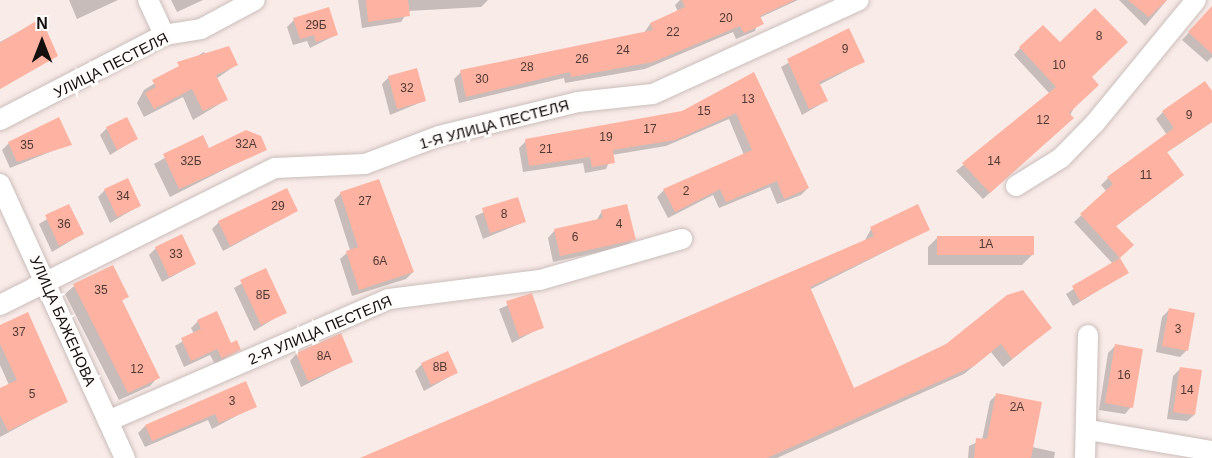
<!DOCTYPE html>
<meta charset="utf-8">
<style>
body{margin:0}
#map{position:relative;width:1212px;height:458px;overflow:hidden;background:#f9ebe8;font-family:Arial,sans-serif}
div>[style]{position:absolute}
.shadow>*{inset:0;background:#0003}
.building>*{inset:0;background:#feb3a2}
.roads{filter:drop-shadow(0 0 2px #cabebb) drop-shadow(0 0 2px #cabebb)}
.minor>*{height:20px;margin:-10px;padding:0 10px;transform-origin:10px;border-radius:10px;background:#fff}
span{translate:-50% -50%;white-space:nowrap;text-align:center;line-height:1.15;-webkit-text-stroke:6px #fefbfb;paint-order:stroke}
.number-label{font-size:12px;color:#4e3833}
.number-label span{-webkit-text-stroke-width:0}
.street-label{font-size:15px;color:#130f0e}
.north{position:absolute;left:12px;top:12px;width:60px;height:60px;-webkit-text-stroke:4px #fefbfb;paint-order:stroke;rotate:0deg;font-size:16px;font-weight:700;line-height:24px;text-align:center;color:#130f0e}
.north::after{content:'';display:block;margin:auto;width:21px;height:27px;background:#130f0e;clip-path:polygon(50% 0,100% 100%,50% 72%,0 100%)}
</style>
<div id="map">
<div class="shadow">
<div style="clip-path:polygon(69px 0,118px 0,77px 19px)"></div>
<div style="clip-path:polygon(171px 0,203px 0,177px 12px)"></div>
<div style="clip-path:polygon(358px 0,488px 0,481px 7px,408px 11px,401px 22px,362px 28px)"></div>
<div style="clip-path:polygon(680px 0,798px 0,759px 18px,755px 31px,736px 39px,733px 32px,645px 69px,565px 83px,564px 78px,459px 103px,454px 79px,461px 72px,644px 33px,650px 24px,678px 12px,675px 5px)"></div>
<div style="clip-path:polygon(1119px 0,1167px 0,1145px 26px)"></div>
<div style="clip-path:polygon(1212px 7px,1212px 57px,1207px 62px,1182px 40px)"></div>
<div style="clip-path:polygon(40px 20px,56px 56px,0 89px,0 42px)"></div>
<div style="clip-path:polygon(294px 20px,336px 35px,310px 48px,307px 41px,293px 45px,287px 27px)"></div>
<div style="clip-path:polygon(848px 30px,863px 62px,819px 85px,826px 101px,802px 115px,781px 67px)"></div>
<div style="clip-path:polygon(1020px 48px,1090px 77px,1065px 125px,983px 199px,956px 171px,1050px 94px,1014px 55px)"></div>
<div style="clip-path:polygon(204px 52px,207px 57px,236px 65px,216px 79px,226px 100px,193px 120px,183px 97px,144px 117px,137px 103px,144px 90px)"></div>
<div style="clip-path:polygon(753px 74px,808px 188px,801px 195px,777px 204px,770px 187px,719px 208px,713px 195px,668px 218px,657px 197px,664px 190px,744px 155px,729px 119px,666px 146px,612px 155px,606px 169px,585px 173px,583px 163px,523px 172px,519px 148px,526px 141px,683px 113px)"></div>
<div style="clip-path:polygon(389px 77px,424px 101px,390px 115px,382px 84px)"></div>
<div style="clip-path:polygon(1212px 94px,1212px 122px,1166px 153px,1183px 175px,1115px 227px,1132px 245px,1119px 258px,1127px 273px,1073px 306px,1066px 294px,1113px 264px,1074px 222px,1107px 192px,1101px 185px,1108px 178px,1167px 135px,1156px 119px,1163px 112px)"></div>
<div style="clip-path:polygon(107px 128px,136px 139px,110px 155px,100px 135px)"></div>
<div style="clip-path:polygon(202px 137px,208px 150px,265px 149px,170px 197px,154px 164px)"></div>
<div style="clip-path:polygon(9px 143px,70px 144px,10px 168px,2px 150px)"></div>
<div style="clip-path:polygon(105px 190px,139px 206px,110px 223px,98px 197px)"></div>
<div style="clip-path:polygon(341px 193px,413px 272px,406px 279px,352px 296px,340px 259px,350px 250px,334px 200px)"></div>
<div style="clip-path:polygon(517px 198px,524px 222px,483px 239px,475px 216px)"></div>
<div style="clip-path:polygon(69px 206px,82px 234px,52px 252px,39px 224px)"></div>
<div style="clip-path:polygon(297px 211px,223px 251px,212px 229px,219px 222px)"></div>
<div style="clip-path:polygon(602px 211px,634px 239px,627px 246px,553px 262px,548px 238px,554px 231px,596px 221px)"></div>
<div style="clip-path:polygon(871px 229px,928px 230px,809px 290px,854px 390px,1050px 328px,1003px 367px,991px 352px,964px 374px,777px 458px,368px 458px,864px 242px)"></div>
<div style="clip-path:polygon(938px 237px,1032px 255px,1022px 265px,928px 265px,928px 247px)"></div>
<div style="clip-path:polygon(156px 248px,195px 264px,162px 282px,149px 255px)"></div>
<div style="clip-path:polygon(265px 270px,285px 312px,254px 331px,234px 288px)"></div>
<div style="clip-path:polygon(74px 286px,127px 296px,121px 302px,158px 377px,150px 386px,119px 400px,65px 294px)"></div>
<div style="clip-path:polygon(531px 295px,542px 327px,512px 343px,499px 309px)"></div>
<div style="clip-path:polygon(1169px 310px,1187px 350px,1180px 357px,1156px 352px,1162px 317px)"></div>
<div style="clip-path:polygon(198px 321px,230px 345px,240px 350px,215px 364px,210px 355px,184px 367px,175px 346px,194px 334px,191px 328px)"></div>
<div style="clip-path:polygon(0 326px,67px 401px,0 437px,0 389px,9px 385px,0 365px)"></div>
<div style="clip-path:polygon(1115px 346px,1131px 407px,1125px 414px,1099px 410px,1108px 353px)"></div>
<div style="clip-path:polygon(296px 354px,351px 362px,301px 387px,290px 361px)"></div>
<div style="clip-path:polygon(422px 364px,456px 373px,424px 391px,415px 371px)"></div>
<div style="clip-path:polygon(1180px 369px,1194px 415px,1187px 421px,1167px 419px,1173px 376px)"></div>
<div style="clip-path:polygon(997px 394px,1032px 447px,1055px 452px,1054px 458px,968px 458px,969px 446px,982px 440px,990px 401px)"></div>
<div style="clip-path:polygon(255px 406px,212px 429px,208px 420px,145px 447px,138px 433px,145px 426px)"></div>
</div>
<div class="building">
<div style="clip-path:polygon(366px 0,408px 0,410px 16px,368px 22px)"></div>
<div style="clip-path:polygon(682px 0,795px 0,760px 16px,764px 24px,744px 33px,740px 26px,653px 62px,571px 77px,570px 72px,466px 97px,460px 70px,653px 30px,650px 23px,685px 7px)"></div>
<div style="clip-path:polygon(1128px 0,1167px 0,1149px 17px)"></div>
<div style="clip-path:polygon(1212px 6px,1212px 54px,1188px 32px)"></div>
<div style="clip-path:polygon(329px 7px,338px 35px,316px 42px,314px 35px,300px 39px,293px 18px)"></div>
<div style="clip-path:polygon(1095px 8px,1128px 42px,1092px 77px,1099px 85px,1069px 113px,1074px 118px,990px 193px,962px 163px,1056px 87px,1019px 47px,1043px 25px,1060px 42px)"></div>
<div style="clip-path:polygon(41px 18px,58px 56px,0 89px,0 43px)"></div>
<div style="clip-path:polygon(849px 28px,865px 62px,819px 82px,828px 101px,809px 109px,787px 59px)"></div>
<div style="clip-path:polygon(229px 46px,238px 65px,216px 75px,228px 100px,203px 111px,192px 89px,154px 109px,145px 93px,156px 87px,152px 80px,179px 66px,177px 62px)"></div>
<div style="clip-path:polygon(417px 68px,426px 101px,397px 109px,388px 76px)"></div>
<div style="clip-path:polygon(754px 72px,809px 188px,784px 199px,777px 181px,726px 202px,720px 189px,675px 212px,663px 189px,752px 150px,736px 113px,675px 140px,613px 150px,615px 163px,592px 167px,590px 157px,529px 166px,525px 139px,682px 111px)"></div>
<div style="clip-path:polygon(1205px 81px,1212px 91px,1212px 122px,1167px 152px,1184px 175px,1116px 226px,1134px 245px,1120px 258px,1080px 214px,1113px 184px,1107px 177px,1174px 128px,1162px 111px)"></div>
<div style="clip-path:polygon(59px 117px,72px 145px,17px 162px,8px 142px)"></div>
<div style="clip-path:polygon(127px 117px,138px 139px,117px 150px,106px 127px)"></div>
<div style="clip-path:polygon(246px 130px,261px 136px,267px 150px,179px 189px,163px 154px,203px 135px,209px 148px)"></div>
<div style="clip-path:polygon(128px 178px,141px 206px,117px 217px,104px 189px)"></div>
<div style="clip-path:polygon(379px 179px,414px 272px,359px 290px,346px 251px,358px 247px,340px 192px)"></div>
<div style="clip-path:polygon(287px 188px,298px 211px,230px 246px,218px 221px)"></div>
<div style="clip-path:polygon(518px 197px,526px 222px,490px 233px,482px 208px)"></div>
<div style="clip-path:polygon(69px 204px,84px 234px,59px 246px,45px 215px)"></div>
<div style="clip-path:polygon(627px 204px,636px 240px,560px 256px,554px 229px,603px 218px,601px 210px)"></div>
<div style="clip-path:polygon(918px 204px,930px 230px,810px 287px,854px 388px,946px 344px,1007px 295px,1023px 290px,1052px 328px,1012px 359px,1001px 344px,974px 366px,767px 458px,360px 458px,874px 236px,870px 227px)"></div>
<div style="clip-path:polygon(182px 234px,196px 264px,169px 277px,155px 247px)"></div>
<div style="clip-path:polygon(937px 236px,1034px 236px,1034px 255px,937px 255px)"></div>
<div style="clip-path:polygon(1120px 258px,1129px 273px,1080px 301px,1072px 286px)"></div>
<div style="clip-path:polygon(113px 265px,129px 297px,122px 300px,160px 378px,128px 393px,73px 284px)"></div>
<div style="clip-path:polygon(266px 268px,287px 313px,261px 325px,240px 280px)"></div>
<div style="clip-path:polygon(532px 293px,544px 328px,519px 337px,506px 301px)"></div>
<div style="clip-path:polygon(1169px 308px,1195px 313px,1188px 351px,1162px 346px)"></div>
<div style="clip-path:polygon(217px 311px,231px 343px,237px 340px,241px 350px,222px 359px,217px 349px,191px 361px,181px 338px,201px 329px,197px 320px)"></div>
<div style="clip-path:polygon(28px 312px,68px 402px,8px 431px,0 415px,0 388px,17px 380px,0 344px,0 325px)"></div>
<div style="clip-path:polygon(341px 333px,353px 362px,308px 381px,296px 353px)"></div>
<div style="clip-path:polygon(1115px 344px,1143px 349px,1133px 408px,1105px 403px)"></div>
<div style="clip-path:polygon(448px 351px,458px 373px,431px 385px,421px 363px)"></div>
<div style="clip-path:polygon(1180px 367px,1202px 370px,1195px 415px,1173px 412px)"></div>
<div style="clip-path:polygon(246px 381px,257px 407px,219px 423px,215px 414px,152px 441px,145px 425px)"></div>
<div style="clip-path:polygon(996px 393px,1042px 402px,1031px 458px,974px 458px,976px 438px,987px 439px)"></div>
</div>
<div class="roads">
<div class="minor">
<div style="left:148px;top:0;width:38px;rotate:65deg"></div>
<div style="left:0;top:120px;width:185px;rotate:-27.4deg"></div>
<div style="left:164px;top:35px;width:37px;rotate:-9deg"></div>
<div style="left:201px;top:29px;width:61px;rotate:-28.2deg"></div>
<div style="left:0;top:184px;width:301px;rotate:65.5deg"></div>
<div style="left:1016px;top:186px;width:53px;rotate:-31.9deg"></div>
<div style="left:1061px;top:158px;width:49px;rotate:-45.8deg"></div>
<div style="left:1095px;top:123px;width:159px;rotate:-50.6deg"></div>
<div style="left:0;top:305px;width:307px;rotate:-26.5deg"></div>
<div style="left:275px;top:168px;width:90px;rotate:-2.5deg"></div>
<div style="left:365px;top:164px;width:79px;rotate:-20.7deg"></div>
<div style="left:439px;top:136px;width:75px;rotate:-13.9deg"></div>
<div style="left:512px;top:118px;width:68px;rotate:-13.6deg"></div>
<div style="left:578px;top:102px;width:75px;rotate:-6.1deg"></div>
<div style="left:653px;top:94px;width:226px;rotate:-24.5deg"></div>
<div style="left:108px;top:421px;width:306px;rotate:-23.5deg"></div>
<div style="left:389px;top:299px;width:152px;rotate:-7.2deg"></div>
<div style="left:540px;top:280px;width:148px;rotate:-16.1deg"></div>
<div style="left:1089px;top:430px;width:125px;rotate:9.7deg"></div>
<div style="left:1085px;top:458px;width:123px;rotate:-88.6deg"></div>
</div>
</div>
<div class="number-label">
<span style="left:726px;top:19px">20</span>
<span style="left:316px;top:26px">29Б</span>
<span style="left:673px;top:33px">22</span>
<span style="left:1099px;top:37px">8</span>
<span style="left:845px;top:50px">9</span>
<span style="left:623px;top:51px">24</span>
<span style="left:582px;top:60px">26</span>
<span style="left:1059px;top:66px">10</span>
<span style="left:527px;top:68px">28</span>
<span style="left:482px;top:80px">30</span>
<span style="left:407px;top:89px">32</span>
<span style="left:748px;top:100px">13</span>
<span style="left:704px;top:112px">15</span>
<span style="left:1189px;top:116px">9</span>
<span style="left:1043px;top:121px">12</span>
<span style="left:650px;top:130px">17</span>
<span style="left:606px;top:138px">19</span>
<span style="left:246px;top:145px">32А</span>
<span style="left:27px;top:146px">35</span>
<span style="left:546px;top:150px">21</span>
<span style="left:191px;top:162px">32Б</span>
<span style="left:994px;top:162px">14</span>
<span style="left:1146px;top:176px">11</span>
<span style="left:686px;top:192px">2</span>
<span style="left:123px;top:197px">34</span>
<span style="left:365px;top:202px">27</span>
<span style="left:278px;top:207px">29</span>
<span style="left:504px;top:215px">8</span>
<span style="left:64px;top:225px">36</span>
<span style="left:619px;top:225px">4</span>
<span style="left:575px;top:238px">6</span>
<span style="left:986px;top:245px">1А</span>
<span style="left:176px;top:255px">33</span>
<span style="left:380px;top:262px">6А</span>
<span style="left:101px;top:291px">35</span>
<span style="left:263px;top:296px">8Б</span>
<span style="left:1178px;top:330px">3</span>
<span style="left:19px;top:333px">37</span>
<span style="left:324px;top:357px">8А</span>
<span style="left:440px;top:368px">8В</span>
<span style="left:137px;top:370px">12</span>
<span style="left:1124px;top:376px">16</span>
<span style="left:1187px;top:391px">14</span>
<span style="left:32px;top:395px">5</span>
<span style="left:232px;top:402px">3</span>
<span style="left:1017px;top:408px">2А</span>
</div>
<div class="street-label">
<span style="left:111px;top:65px;rotate:-27deg">УЛИЦА ПЕСТЕЛЯ</span>
<span style="left:494px;top:124px;rotate:-15deg">1-Я УЛИЦА ПЕСТЕЛЯ</span>
<span style="left:63px;top:321px;rotate:66deg">УЛИЦА БАЖЕНОВА</span>
<span style="left:320px;top:330px;rotate:-23deg">2-Я УЛИЦА ПЕСТЕЛЯ</span>
</div>
<div class="north">N</div>
</div>
